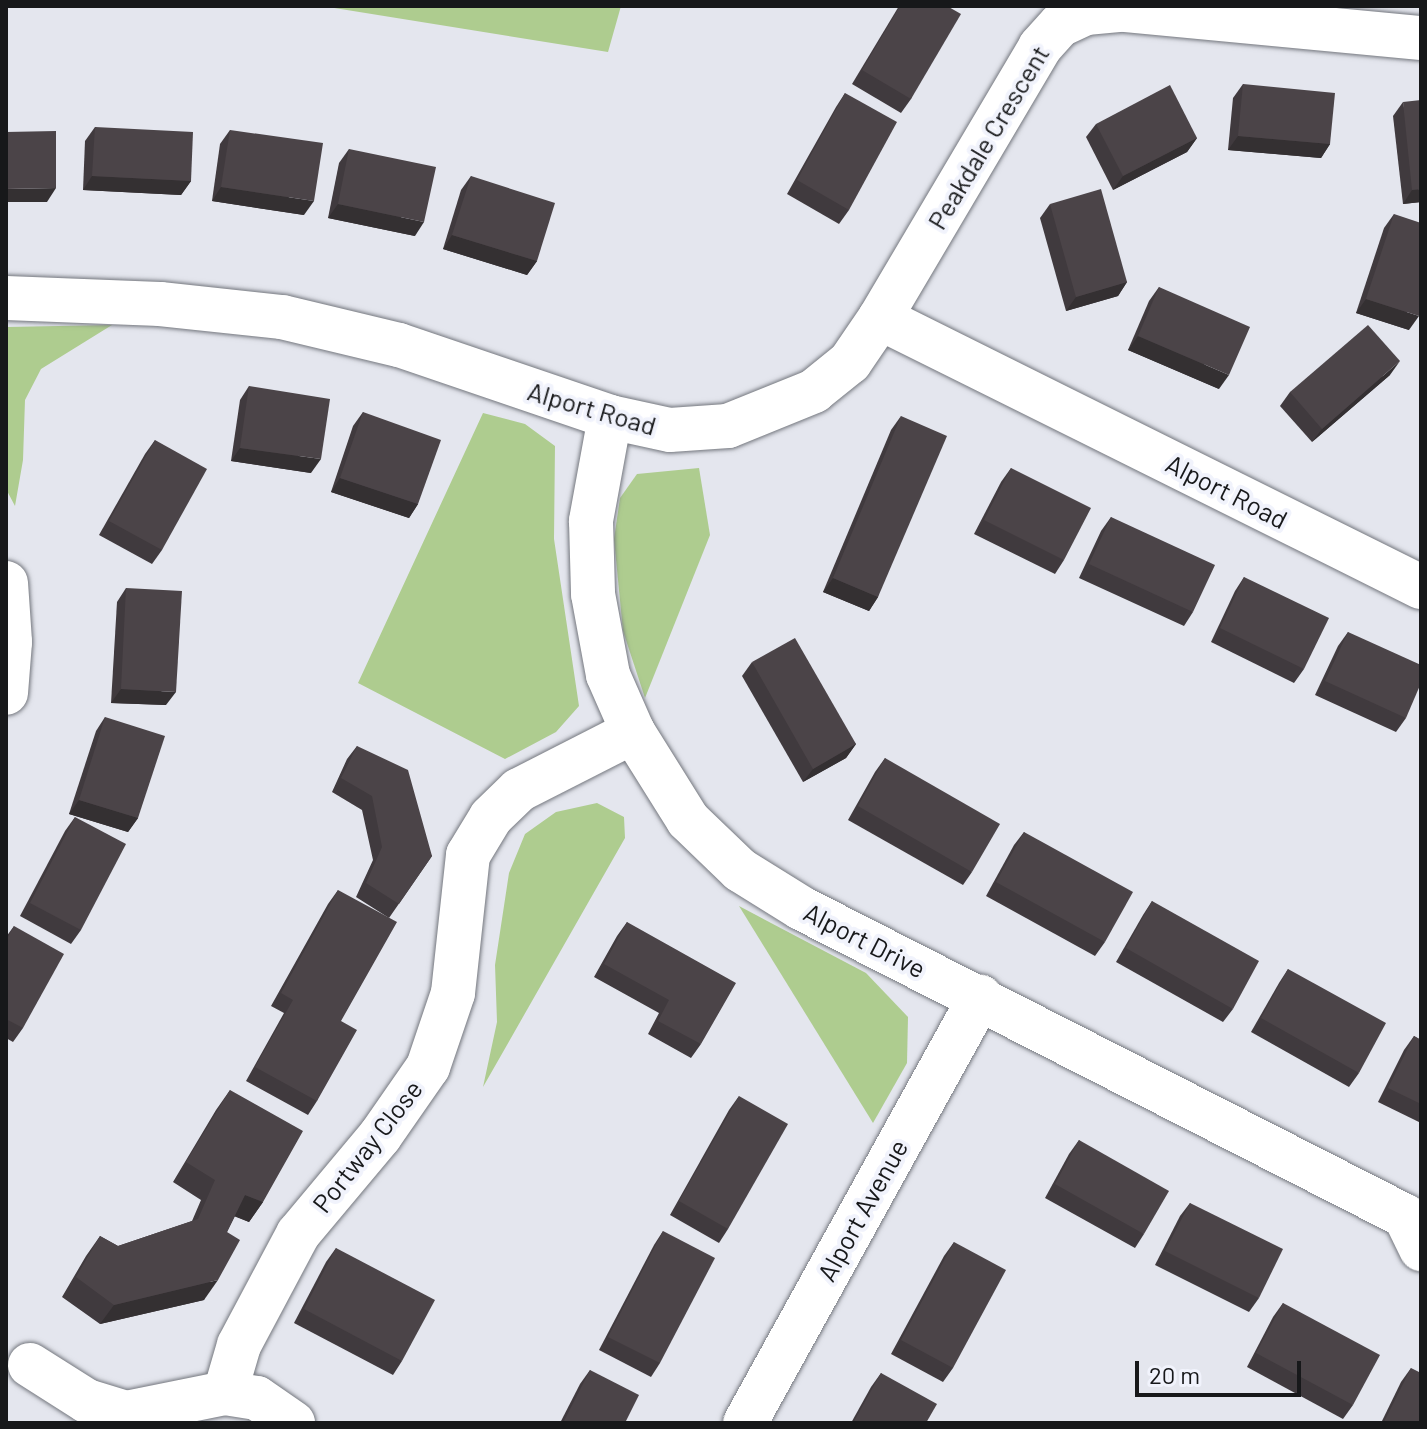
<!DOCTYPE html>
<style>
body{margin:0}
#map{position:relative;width:1427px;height:1429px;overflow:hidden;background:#e4e6ee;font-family:Barlow,sans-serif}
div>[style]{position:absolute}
.green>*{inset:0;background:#aecc8f}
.roads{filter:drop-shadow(0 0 2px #74777e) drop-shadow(0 0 2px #74777e)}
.minor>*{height:44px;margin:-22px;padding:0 22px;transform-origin:22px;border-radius:22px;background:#fff}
.wall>*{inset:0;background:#403a3e}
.shaded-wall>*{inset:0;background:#343032}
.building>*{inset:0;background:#4b4448}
span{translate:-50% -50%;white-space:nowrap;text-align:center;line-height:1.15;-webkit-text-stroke:8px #f1f3fc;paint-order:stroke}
.street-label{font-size:26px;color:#17181a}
.frame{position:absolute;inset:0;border:8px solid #17181a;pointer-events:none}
.scale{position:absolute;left:1135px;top:1361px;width:166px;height:36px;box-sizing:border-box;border:4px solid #17181a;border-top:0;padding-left:10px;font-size:24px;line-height:28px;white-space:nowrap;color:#17181a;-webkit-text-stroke:6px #f1f3fc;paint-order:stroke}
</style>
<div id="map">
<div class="green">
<div style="clip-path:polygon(322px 6px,621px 6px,608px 52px)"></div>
<div style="clip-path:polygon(112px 325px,41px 369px,25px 400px,23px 460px,15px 506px,6px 489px,6px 327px)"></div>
<div style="clip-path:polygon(483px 413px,525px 424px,555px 446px,554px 539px,579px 706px,556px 732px,505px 759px,358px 683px)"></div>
<div style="clip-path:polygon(699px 468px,710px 535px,645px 698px,623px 631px,614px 539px,620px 498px,637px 474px)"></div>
<div style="clip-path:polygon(597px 803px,624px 817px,625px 838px,483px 1087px,497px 1022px,495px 965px,509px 873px,525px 834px,556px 812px)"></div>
<div style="clip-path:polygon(739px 906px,866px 973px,908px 1017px,907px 1063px,873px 1123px)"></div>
</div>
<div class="roads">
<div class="minor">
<div style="left:6px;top:298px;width:154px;rotate:2.2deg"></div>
<div style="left:160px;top:304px;width:123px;rotate:6.1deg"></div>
<div style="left:282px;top:317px;width:120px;rotate:13.5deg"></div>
<div style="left:399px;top:345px;width:223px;rotate:18.8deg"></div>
<div style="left:610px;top:417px;width:61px;rotate:12.2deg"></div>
<div style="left:670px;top:430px;width:58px;rotate:-3.9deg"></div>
<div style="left:728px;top:426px;width:93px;rotate:-22.1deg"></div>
<div style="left:814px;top:391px;width:46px;rotate:-38.9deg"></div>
<div style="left:850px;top:362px;width:53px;rotate:-55.7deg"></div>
<div style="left:880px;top:318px;width:604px;rotate:26.44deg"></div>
<div style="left:880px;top:318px;width:315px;rotate:-59.4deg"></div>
<div style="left:1040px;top:47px;width:30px;rotate:-48deg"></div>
<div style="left:1060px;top:25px;width:29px;rotate:-25deg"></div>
<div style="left:1086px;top:13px;width:38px;rotate:-5deg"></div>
<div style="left:1124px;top:10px;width:298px;rotate:5.4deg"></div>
<div style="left:610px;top:417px;width:106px;rotate:100.4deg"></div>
<div style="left:591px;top:521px;width:73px;rotate:88.4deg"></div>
<div style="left:593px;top:594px;width:82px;rotate:79.5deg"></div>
<div style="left:608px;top:675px;width:62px;rotate:66.3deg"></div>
<div style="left:633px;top:732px;width:104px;rotate:58deg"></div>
<div style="left:688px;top:820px;width:72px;rotate:43.9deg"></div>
<div style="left:740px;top:870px;width:72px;rotate:31.9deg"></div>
<div style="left:801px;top:908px;width:678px;rotate:27.02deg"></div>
<div style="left:1405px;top:1216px;width:37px;rotate:64deg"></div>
<div style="left:6px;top:583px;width:59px;rotate:86.1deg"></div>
<div style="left:10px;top:642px;width:51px;rotate:94.5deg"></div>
<div style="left:30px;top:1365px;width:67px;rotate:32.3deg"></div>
<div style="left:87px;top:1401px;width:41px;rotate:17.1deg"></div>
<div style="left:126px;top:1413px;width:101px;rotate:-11.4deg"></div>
<div style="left:225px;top:1393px;width:32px;rotate:9deg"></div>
<div style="left:257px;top:1398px;width:44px;rotate:34.8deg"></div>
<div style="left:225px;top:1393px;width:50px;rotate:-73.7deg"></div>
<div style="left:239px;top:1345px;width:126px;rotate:-62deg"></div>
<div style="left:298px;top:1234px;width:128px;rotate:-50.1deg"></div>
<div style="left:380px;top:1136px;width:84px;rotate:-55.2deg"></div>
<div style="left:428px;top:1067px;width:78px;rotate:-71.3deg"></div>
<div style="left:453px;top:993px;width:139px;rotate:-83.8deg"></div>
<div style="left:468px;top:855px;width:44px;rotate:-58.8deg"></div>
<div style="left:491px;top:817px;width:39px;rotate:-44deg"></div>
<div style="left:519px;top:790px;width:128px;rotate:-27deg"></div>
<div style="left:745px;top:1423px;width:487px;rotate:-61.1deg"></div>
</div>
</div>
<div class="wall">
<div style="clip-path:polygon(899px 6px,947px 6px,911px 99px,901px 113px,852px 84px)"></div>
<div style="clip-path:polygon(1243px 84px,1330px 144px,1321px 158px,1228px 150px,1233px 98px)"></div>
<div style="clip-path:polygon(845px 93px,849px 210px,839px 224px,787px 194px,836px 107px)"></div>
<div style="clip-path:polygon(1403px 102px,1421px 202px,1403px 204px,1393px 116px)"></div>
<div style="clip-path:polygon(1096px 124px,1197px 138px,1187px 152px,1113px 190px,1086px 137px)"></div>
<div style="clip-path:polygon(95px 127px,191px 181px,181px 195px,83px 190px,85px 141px)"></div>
<div style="clip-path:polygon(230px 130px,304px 215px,212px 201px,220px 144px)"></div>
<div style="clip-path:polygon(349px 149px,415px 236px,328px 218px,339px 163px)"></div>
<div style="clip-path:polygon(471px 176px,537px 261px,527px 275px,443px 249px,461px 190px)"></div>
<div style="clip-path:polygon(1050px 204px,1127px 282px,1118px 296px,1066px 311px,1040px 218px)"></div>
<div style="clip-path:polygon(1394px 214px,1409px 330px,1356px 313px,1384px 228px)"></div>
<div style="clip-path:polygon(1159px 287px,1219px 389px,1128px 350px,1149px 301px)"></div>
<div style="clip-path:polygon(1390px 375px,1312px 442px,1280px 406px,1290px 392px)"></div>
<div style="clip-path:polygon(249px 386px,311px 473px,231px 461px,240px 400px)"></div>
<div style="clip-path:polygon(363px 412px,418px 504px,409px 518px,331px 492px,353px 426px)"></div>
<div style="clip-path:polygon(901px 416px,878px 597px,869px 611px,823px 592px,891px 430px)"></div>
<div style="clip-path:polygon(155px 440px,162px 550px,152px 564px,99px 535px,145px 454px)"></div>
<div style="clip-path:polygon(1011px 468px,1064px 560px,1055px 574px,974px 534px,1001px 482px)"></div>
<div style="clip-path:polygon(1111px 517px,1193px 612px,1184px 626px,1079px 578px,1101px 531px)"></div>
<div style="clip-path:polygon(1244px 577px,1304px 669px,1294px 683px,1211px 642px,1235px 591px)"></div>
<div style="clip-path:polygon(126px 588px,166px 705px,111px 703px,117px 602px)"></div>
<div style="clip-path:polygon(1348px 632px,1406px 718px,1396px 732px,1315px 695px,1338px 646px)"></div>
<div style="clip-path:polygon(752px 662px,856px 744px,846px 758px,803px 782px,742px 676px)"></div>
<div style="clip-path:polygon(105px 717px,138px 818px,128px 832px,69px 814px,96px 731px)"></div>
<div style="clip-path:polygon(357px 746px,432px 856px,389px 918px,356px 897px,373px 860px,362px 810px,332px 792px,347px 759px)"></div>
<div style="clip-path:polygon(885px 758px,972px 872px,963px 885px,848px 820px,875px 772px)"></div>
<div style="clip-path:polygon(75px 817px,81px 930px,71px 944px,20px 916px,65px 831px)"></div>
<div style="clip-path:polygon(1024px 832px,1105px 942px,1095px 956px,986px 896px,1014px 845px)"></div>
<div style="clip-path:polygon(338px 890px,341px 1021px,317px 1101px,308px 1115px,246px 1081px,284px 1013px,271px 1006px,328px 904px)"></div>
<div style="clip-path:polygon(1152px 901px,1233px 1009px,1223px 1022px,1116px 962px,1143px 915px)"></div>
<div style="clip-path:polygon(627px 922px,701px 1044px,691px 1058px,648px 1034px,659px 1013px,594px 977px,617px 936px)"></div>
<div style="clip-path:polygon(14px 926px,23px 1028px,13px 1042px,6px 1038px,6px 937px)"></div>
<div style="clip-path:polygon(1288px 969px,1359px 1073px,1349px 1087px,1251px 1032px,1279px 983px)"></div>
<div style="clip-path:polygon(1414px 1036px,1421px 1040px,1421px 1123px,1378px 1102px,1404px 1050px)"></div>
<div style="clip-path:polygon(230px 1090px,263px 1202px,249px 1222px,235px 1216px,227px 1232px,204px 1300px,100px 1324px,62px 1297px,86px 1256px,100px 1236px,118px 1246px,192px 1221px,201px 1200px,173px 1182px,216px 1110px)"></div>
<div style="clip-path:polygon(739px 1096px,728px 1229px,719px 1243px,670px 1215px,729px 1110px)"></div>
<div style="clip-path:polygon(1079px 1140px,1144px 1234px,1135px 1248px,1045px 1198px,1069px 1154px)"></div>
<div style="clip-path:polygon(1190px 1203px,1259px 1298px,1249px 1312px,1155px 1265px,1180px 1216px)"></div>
<div style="clip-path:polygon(663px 1231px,660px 1363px,651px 1377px,599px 1350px,654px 1245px)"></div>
<div style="clip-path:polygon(954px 1242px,953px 1368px,943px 1382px,891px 1354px,944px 1256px)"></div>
<div style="clip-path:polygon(336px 1248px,402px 1361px,393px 1375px,294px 1323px,326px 1262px)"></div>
<div style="clip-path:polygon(1283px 1303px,1353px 1405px,1343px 1419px,1247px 1367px,1273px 1317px)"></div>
<div style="clip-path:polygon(1411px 1368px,1421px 1423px,1381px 1423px,1401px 1382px)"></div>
<div style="clip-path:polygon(590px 1370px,625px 1423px,560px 1423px,580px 1384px)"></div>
<div style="clip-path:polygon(881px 1373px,926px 1423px,851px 1423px,871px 1387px)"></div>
</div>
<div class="shaded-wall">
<div style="clip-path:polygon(1238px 136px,1330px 144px,1321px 158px,1228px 150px)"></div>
<div style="clip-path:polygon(1197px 138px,1187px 152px,1113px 190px,1123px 176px)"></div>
<div style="clip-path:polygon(92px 176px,191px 181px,181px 195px,83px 190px)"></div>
<div style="clip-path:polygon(221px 187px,314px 201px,304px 215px,212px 201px)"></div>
<div style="clip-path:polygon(56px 188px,47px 202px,6px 202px,6px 189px)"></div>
<div style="clip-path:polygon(1421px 189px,1421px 202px,1403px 204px,1412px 190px)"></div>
<div style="clip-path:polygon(338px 204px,424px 222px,415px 236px,328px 218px)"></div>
<div style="clip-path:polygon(452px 235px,537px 261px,527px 275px,443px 249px)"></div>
<div style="clip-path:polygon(1127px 282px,1118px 296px,1066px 311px,1076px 297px)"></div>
<div style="clip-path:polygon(1366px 299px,1419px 316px,1409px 330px,1356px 313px)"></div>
<div style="clip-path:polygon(1138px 336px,1229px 375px,1219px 389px,1128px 350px)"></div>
<div style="clip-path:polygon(1400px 361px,1390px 375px,1312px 442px,1322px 429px)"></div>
<div style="clip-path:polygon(240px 448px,321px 459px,311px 473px,231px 461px)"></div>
<div style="clip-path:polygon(340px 478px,418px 504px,409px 518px,331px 492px)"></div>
<div style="clip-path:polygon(833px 578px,878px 597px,869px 611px,823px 592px)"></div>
<div style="clip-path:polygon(121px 689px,176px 692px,166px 705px,111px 703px)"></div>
<div style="clip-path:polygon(856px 744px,846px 758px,803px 782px,813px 769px)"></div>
<div style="clip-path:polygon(79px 800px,138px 818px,128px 832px,69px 814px)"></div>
<div style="clip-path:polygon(245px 1195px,263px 1202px,249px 1222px,231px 1215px)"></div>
<div style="clip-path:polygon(218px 1280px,204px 1300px,100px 1324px,114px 1305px)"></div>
</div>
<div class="building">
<div style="clip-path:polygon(900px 6px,947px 6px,961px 14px,911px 99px,862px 70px)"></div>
<div style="clip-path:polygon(1243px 84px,1335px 93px,1330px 144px,1238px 136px)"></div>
<div style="clip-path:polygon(1170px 85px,1197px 138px,1123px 176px,1096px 124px)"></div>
<div style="clip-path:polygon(845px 93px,897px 122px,849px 210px,797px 180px)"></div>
<div style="clip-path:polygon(1421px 100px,1421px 189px,1412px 190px,1403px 102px)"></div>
<div style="clip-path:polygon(95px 127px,193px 132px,191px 181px,92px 176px)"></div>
<div style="clip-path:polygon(230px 130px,323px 143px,314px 201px,221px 187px)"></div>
<div style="clip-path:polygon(56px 131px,56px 188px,6px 189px,6px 132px)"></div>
<div style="clip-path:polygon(349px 149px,436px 167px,424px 222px,338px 204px)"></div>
<div style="clip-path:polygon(471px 176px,555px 203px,537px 261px,452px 235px)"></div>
<div style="clip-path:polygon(1101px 189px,1127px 282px,1076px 297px,1050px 204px)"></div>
<div style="clip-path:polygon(1394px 214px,1421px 223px,1421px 310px,1419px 316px,1366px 299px)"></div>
<div style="clip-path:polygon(1159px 287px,1250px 327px,1229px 375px,1138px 336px)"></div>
<div style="clip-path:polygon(1368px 325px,1400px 361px,1322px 429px,1290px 392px)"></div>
<div style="clip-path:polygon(249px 386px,330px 399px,321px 459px,240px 448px)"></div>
<div style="clip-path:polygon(363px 412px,441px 440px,418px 504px,340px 478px)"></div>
<div style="clip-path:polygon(901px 416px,947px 436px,878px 597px,833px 578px)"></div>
<div style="clip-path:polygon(155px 440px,207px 469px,162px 550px,109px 521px)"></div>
<div style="clip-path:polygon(1011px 468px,1091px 508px,1064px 560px,984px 520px)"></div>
<div style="clip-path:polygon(1111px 517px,1215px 565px,1193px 612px,1089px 564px)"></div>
<div style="clip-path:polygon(1244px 577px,1329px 618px,1304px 669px,1220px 628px)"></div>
<div style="clip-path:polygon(126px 588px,182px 591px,176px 692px,121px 689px)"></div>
<div style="clip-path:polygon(1348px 632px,1421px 665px,1421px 683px,1406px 718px,1325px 681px)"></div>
<div style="clip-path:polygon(795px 638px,856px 744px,813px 769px,752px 662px)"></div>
<div style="clip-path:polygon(105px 717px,165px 736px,138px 818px,79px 800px)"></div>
<div style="clip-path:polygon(357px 746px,408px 770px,432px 856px,399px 904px,366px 883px,382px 847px,372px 796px,341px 778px)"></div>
<div style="clip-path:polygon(885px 758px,1000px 824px,972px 872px,858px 806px)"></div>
<div style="clip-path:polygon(75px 817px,126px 844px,81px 930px,30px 903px)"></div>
<div style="clip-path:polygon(1024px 832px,1133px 892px,1105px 942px,996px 882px)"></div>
<div style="clip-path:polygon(338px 890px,397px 922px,341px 1021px,357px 1030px,317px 1101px,255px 1067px,293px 1000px,281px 993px)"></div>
<div style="clip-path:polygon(1152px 901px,1259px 961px,1233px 1009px,1126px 948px)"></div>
<div style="clip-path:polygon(627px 922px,736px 983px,701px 1044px,658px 1021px,669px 1000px,604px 964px)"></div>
<div style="clip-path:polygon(14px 926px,64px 954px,23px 1028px,6px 1019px,6px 940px)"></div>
<div style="clip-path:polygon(1288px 969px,1386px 1023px,1359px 1073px,1261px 1018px)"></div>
<div style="clip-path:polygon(1414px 1036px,1421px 1040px,1421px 1104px,1388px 1088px)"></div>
<div style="clip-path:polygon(230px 1090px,303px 1131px,263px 1202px,245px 1195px,227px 1232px,240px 1240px,218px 1280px,114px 1305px,76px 1277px,100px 1236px,118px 1246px,198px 1219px,215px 1180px,186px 1162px)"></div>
<div style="clip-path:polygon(739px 1096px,788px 1124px,728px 1229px,679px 1201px)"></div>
<div style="clip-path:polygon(1079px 1140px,1169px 1191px,1144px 1234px,1055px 1184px)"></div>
<div style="clip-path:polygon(1190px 1203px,1283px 1249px,1259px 1298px,1165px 1251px)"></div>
<div style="clip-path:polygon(663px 1231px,715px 1258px,660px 1363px,608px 1337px)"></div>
<div style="clip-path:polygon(954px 1242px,1006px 1270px,953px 1368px,901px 1340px)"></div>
<div style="clip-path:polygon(336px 1248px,435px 1300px,402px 1361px,304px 1309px)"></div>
<div style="clip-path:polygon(1283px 1303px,1380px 1355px,1353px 1405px,1256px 1353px)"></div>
<div style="clip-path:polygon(1411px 1368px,1421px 1373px,1421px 1423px,1385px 1423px,1384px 1422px)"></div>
<div style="clip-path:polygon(590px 1370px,639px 1395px,625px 1423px,563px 1423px)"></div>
<div style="clip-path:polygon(881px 1373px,937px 1404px,926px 1423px,853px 1423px)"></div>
</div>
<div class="street-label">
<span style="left:988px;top:137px;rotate:-59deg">Peakdale Crescent</span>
<span style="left:592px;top:408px;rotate:16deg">Alport Road</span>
<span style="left:1227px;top:491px;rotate:27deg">Alport Road</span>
<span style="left:865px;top:940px;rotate:27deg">Alport Drive</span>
<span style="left:367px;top:1146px;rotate:-52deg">Portway Close</span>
<span style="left:862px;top:1210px;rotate:-61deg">Alport Avenue</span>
</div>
<div class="frame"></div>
<div class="scale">20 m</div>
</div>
